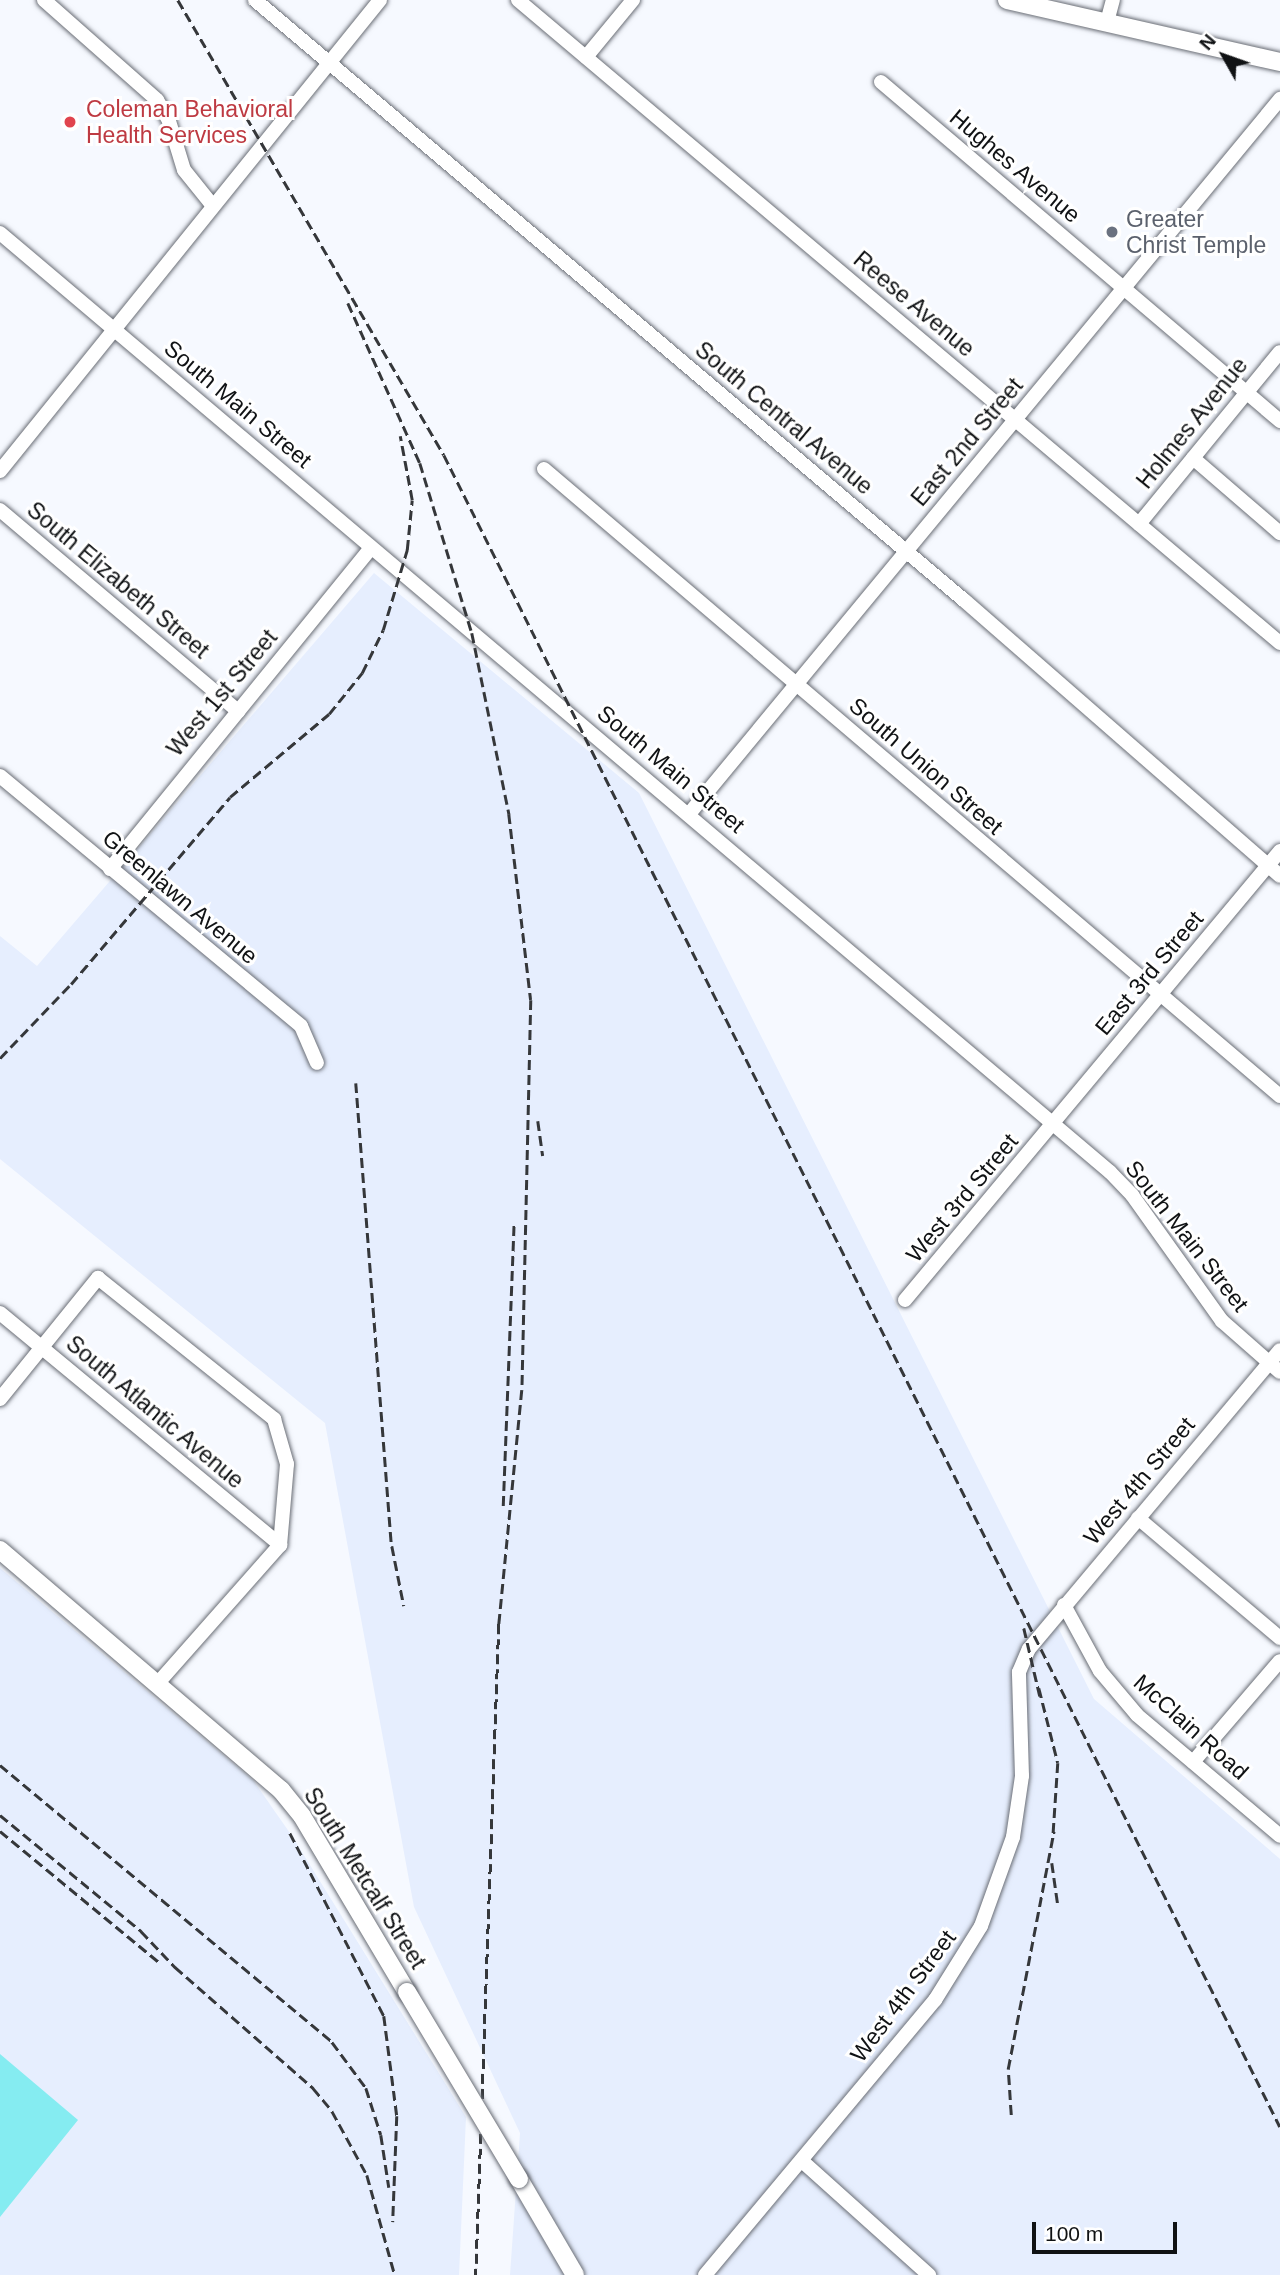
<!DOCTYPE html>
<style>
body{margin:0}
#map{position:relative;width:1280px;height:2275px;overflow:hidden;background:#f6f9ff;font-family:Helvetica,sans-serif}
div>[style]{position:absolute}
.built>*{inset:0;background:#e6eefe}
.water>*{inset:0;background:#85ecf1}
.roads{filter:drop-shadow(0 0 2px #6a6e76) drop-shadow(0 0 2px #6a6e76)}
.minor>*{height:14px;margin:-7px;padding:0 7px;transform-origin:7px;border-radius:7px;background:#fff}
.major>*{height:18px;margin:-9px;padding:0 9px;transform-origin:9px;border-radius:9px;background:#fff}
.rail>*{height:2.5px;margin-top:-1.25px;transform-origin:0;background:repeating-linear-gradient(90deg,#35373a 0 10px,transparent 0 15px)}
.bridges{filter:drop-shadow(0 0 2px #6a6e76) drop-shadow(0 0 2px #6a6e76)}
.major-bridge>*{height:18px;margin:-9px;padding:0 9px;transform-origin:9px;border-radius:9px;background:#fff}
.dots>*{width:19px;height:19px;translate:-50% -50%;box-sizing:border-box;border:4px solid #fff;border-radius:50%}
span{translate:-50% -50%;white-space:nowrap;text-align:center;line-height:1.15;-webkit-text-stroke:6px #fff;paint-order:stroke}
.health-label{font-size:23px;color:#be3a42}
.left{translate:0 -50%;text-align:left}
.street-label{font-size:23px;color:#101214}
.worship-label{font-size:23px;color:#5b616d}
.north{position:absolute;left:1189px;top:21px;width:70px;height:70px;-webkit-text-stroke:5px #fff;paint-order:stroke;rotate:310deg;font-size:19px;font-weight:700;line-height:28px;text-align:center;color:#101214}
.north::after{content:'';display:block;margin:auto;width:24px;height:32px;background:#101214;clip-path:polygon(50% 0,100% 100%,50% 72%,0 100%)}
.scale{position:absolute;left:1032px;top:2222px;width:145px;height:32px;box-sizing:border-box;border:4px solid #101214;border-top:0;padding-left:9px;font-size:21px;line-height:24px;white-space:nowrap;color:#101214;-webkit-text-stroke:5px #fff;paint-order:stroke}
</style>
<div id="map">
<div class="built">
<div style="clip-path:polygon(374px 573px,639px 793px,1094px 1699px,1280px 1859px,1280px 2275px,510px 2275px,520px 2133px,414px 1907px,325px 1423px,0 1159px,0 936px,37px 966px)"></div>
<div style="clip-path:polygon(0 1568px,253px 1780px,292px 1836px,466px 2117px,459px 2275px,0 2275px)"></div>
</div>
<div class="water">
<div style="clip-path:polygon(0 2054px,78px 2120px,0 2217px)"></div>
</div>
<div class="roads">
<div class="minor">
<div style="left:44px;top:0;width:151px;rotate:41.5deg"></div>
<div style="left:157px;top:100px;width:24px;rotate:60deg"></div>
<div style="left:169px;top:121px;width:51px;rotate:73deg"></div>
<div style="left:184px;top:170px;width:46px;rotate:51.1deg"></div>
<div style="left:255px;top:0;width:930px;rotate:40.25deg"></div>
<div style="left:965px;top:601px;width:418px;rotate:41.1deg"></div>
<div style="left:518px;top:0;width:997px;rotate:40.16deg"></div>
<div style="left:1107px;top:22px;width:23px;rotate:-75deg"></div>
<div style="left:586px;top:57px;width:74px;rotate:-50.5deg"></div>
<div style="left:881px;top:82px;width:524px;rotate:40.35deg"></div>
<div style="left:0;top:233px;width:1454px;rotate:40.23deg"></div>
<div style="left:1110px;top:1172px;width:32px;rotate:46deg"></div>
<div style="left:1132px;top:1195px;width:155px;rotate:54.5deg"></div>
<div style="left:1222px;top:1321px;width:77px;rotate:41.3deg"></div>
<div style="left:1193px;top:458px;width:115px;rotate:40.8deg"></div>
<div style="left:544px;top:469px;width:967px;rotate:40.43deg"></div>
<div style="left:0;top:471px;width:605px;rotate:-51.1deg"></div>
<div style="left:0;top:510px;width:312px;rotate:40.2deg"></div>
<div style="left:1139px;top:524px;width:222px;rotate:-50.7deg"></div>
<div style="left:0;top:776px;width:391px;rotate:39.7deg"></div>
<div style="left:301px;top:1026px;width:40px;rotate:66.6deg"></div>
<div style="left:689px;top:814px;width:928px;rotate:-50.42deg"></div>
<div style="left:110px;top:869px;width:414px;rotate:-50.9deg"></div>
<div style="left:905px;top:1300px;width:585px;rotate:-50.13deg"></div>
<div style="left:0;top:1313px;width:364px;rotate:39.6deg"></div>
<div style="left:0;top:1399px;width:156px;rotate:-51deg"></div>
<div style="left:98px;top:1278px;width:226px;rotate:38.7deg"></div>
<div style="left:274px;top:1419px;width:47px;rotate:73.9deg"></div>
<div style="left:287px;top:1464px;width:81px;rotate:94.9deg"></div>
<div style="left:280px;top:1545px;width:183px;rotate:131.5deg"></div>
<div style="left:1138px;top:1518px;width:186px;rotate:40.2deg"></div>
<div style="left:1064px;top:1605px;width:75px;rotate:61.4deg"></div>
<div style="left:1100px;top:1671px;width:57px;rotate:49.9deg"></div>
<div style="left:1137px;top:1715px;width:187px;rotate:40.2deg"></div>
<div style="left:1193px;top:1762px;width:133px;rotate:-49.3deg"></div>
<div style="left:802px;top:2161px;width:171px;rotate:41.9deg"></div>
<div style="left:705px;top:2275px;width:359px;rotate:-50.1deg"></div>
<div style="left:935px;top:2000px;width:87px;rotate:-58.1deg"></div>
<div style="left:981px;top:1926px;width:95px;rotate:-70.2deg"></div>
<div style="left:1013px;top:1837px;width:62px;rotate:-81.6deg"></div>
<div style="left:1022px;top:1776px;width:104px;rotate:-91.7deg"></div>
<div style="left:1019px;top:1672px;width:25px;rotate:-67deg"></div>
<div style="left:1029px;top:1649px;width:390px;rotate:-50deg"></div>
</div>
<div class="major">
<div style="left:1007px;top:0;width:280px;rotate:12.8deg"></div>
<div style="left:0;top:1550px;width:370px;rotate:40.5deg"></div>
<div style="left:281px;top:1790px;width:33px;rotate:51deg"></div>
<div style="left:302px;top:1816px;width:205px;rotate:59.2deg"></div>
<div style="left:519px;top:2179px;width:111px;rotate:59.7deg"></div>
</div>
</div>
<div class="rail">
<div style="left:178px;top:0;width:527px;rotate:59.69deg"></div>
<div style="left:444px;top:455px;width:1869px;rotate:63.43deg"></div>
<div style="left:348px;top:303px;width:175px;rotate:65.8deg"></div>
<div style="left:420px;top:463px;width:178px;rotate:73deg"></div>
<div style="left:472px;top:633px;width:185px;rotate:78.4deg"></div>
<div style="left:509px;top:814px;width:187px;rotate:83.3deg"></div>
<div style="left:531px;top:1000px;width:390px;rotate:91.3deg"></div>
<div style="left:522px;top:1390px;width:235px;rotate:95.6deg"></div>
<div style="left:499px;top:1624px;width:651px;rotate:92.02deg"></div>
<div style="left:0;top:1058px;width:103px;rotate:-46.2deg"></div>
<div style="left:71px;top:984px;width:245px;rotate:-49.6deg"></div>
<div style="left:230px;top:797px;width:129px;rotate:-40deg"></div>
<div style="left:329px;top:714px;width:53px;rotate:-51.2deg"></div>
<div style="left:362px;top:673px;width:48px;rotate:-64deg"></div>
<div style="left:383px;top:630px;width:84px;rotate:-73.3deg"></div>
<div style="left:407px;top:550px;width:50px;rotate:-84.3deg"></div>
<div style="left:412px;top:500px;width:65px;rotate:-100.6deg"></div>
<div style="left:356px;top:1083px;width:464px;rotate:85.6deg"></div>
<div style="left:392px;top:1546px;width:61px;rotate:78.7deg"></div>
<div style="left:538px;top:1121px;width:35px;rotate:82deg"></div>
<div style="left:503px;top:1506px;width:284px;rotate:-87.8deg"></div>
<div style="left:1024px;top:1628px;width:70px;rotate:76.8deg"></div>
<div style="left:1039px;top:1688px;width:77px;rotate:75.8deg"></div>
<div style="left:1058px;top:1763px;width:76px;rotate:93.8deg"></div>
<div style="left:0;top:1765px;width:432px;rotate:39.8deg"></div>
<div style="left:332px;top:2042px;width:57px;rotate:53.5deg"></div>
<div style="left:366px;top:2088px;width:49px;rotate:72.3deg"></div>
<div style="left:381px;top:2135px;width:53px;rotate:81.3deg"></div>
<div style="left:0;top:1815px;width:183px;rotate:39.4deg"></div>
<div style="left:141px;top:1931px;width:50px;rotate:46.6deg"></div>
<div style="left:175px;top:1967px;width:184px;rotate:41.2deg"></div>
<div style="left:313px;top:2088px;width:30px;rotate:50deg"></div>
<div style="left:332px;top:2111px;width:73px;rotate:61.3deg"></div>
<div style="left:367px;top:2175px;width:104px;rotate:74.4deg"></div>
<div style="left:0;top:1831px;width:206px;rotate:39.5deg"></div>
<div style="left:290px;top:1833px;width:206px;rotate:62.8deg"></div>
<div style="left:384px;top:2016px;width:101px;rotate:82.6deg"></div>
<div style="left:397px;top:2116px;width:106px;rotate:92.2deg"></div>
<div style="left:1052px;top:1863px;width:42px;rotate:81.9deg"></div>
<div style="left:1011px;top:2115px;width:46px;rotate:-93.7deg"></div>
<div style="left:1008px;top:2069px;width:242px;rotate:-79.1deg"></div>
</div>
<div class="bridges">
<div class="major-bridge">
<div style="left:407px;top:1992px;width:218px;rotate:59.1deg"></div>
</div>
</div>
<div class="dots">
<div style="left:70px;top:122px;background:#e0444e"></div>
<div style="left:1112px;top:232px;background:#6b7280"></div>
</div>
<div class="health-label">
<span class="left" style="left:86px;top:122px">Coleman Behavioral<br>Health Services</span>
</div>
<div class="street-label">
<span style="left:1015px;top:166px;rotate:40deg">Hughes Avenue</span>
<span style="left:914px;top:304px;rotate:40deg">Reese Avenue</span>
<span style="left:238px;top:404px;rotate:40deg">South Main Street</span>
<span style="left:784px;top:418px;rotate:40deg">South Central Avenue</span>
<span style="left:1192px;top:423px;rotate:-51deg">Holmes Avenue</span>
<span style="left:967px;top:442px;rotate:-50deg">East 2nd Street</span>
<span style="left:118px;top:580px;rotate:40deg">South Elizabeth Street</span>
<span style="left:222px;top:693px;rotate:-50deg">West 1st Street</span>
<span style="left:926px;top:766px;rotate:41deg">South Union Street</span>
<span style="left:671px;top:769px;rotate:40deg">South Main Street</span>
<span style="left:180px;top:897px;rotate:40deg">Greenlawn Avenue</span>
<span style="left:1149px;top:973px;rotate:-50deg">East 3rd Street</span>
<span style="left:962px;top:1198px;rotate:-50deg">West 3rd Street</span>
<span style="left:1187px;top:1236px;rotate:52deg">South Main Street</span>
<span style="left:155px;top:1412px;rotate:40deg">South Atlantic Avenue</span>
<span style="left:1139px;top:1481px;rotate:-50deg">West 4th Street</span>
<span style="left:1191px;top:1727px;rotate:42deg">McClain Road</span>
<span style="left:365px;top:1878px;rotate:58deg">South Metcalf Street</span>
<span style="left:903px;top:1996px;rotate:-53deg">West 4th Street</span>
</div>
<div class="worship-label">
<span class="left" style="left:1126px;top:232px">Greater<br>Christ Temple</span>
</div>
<div class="north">N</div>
<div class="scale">100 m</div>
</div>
